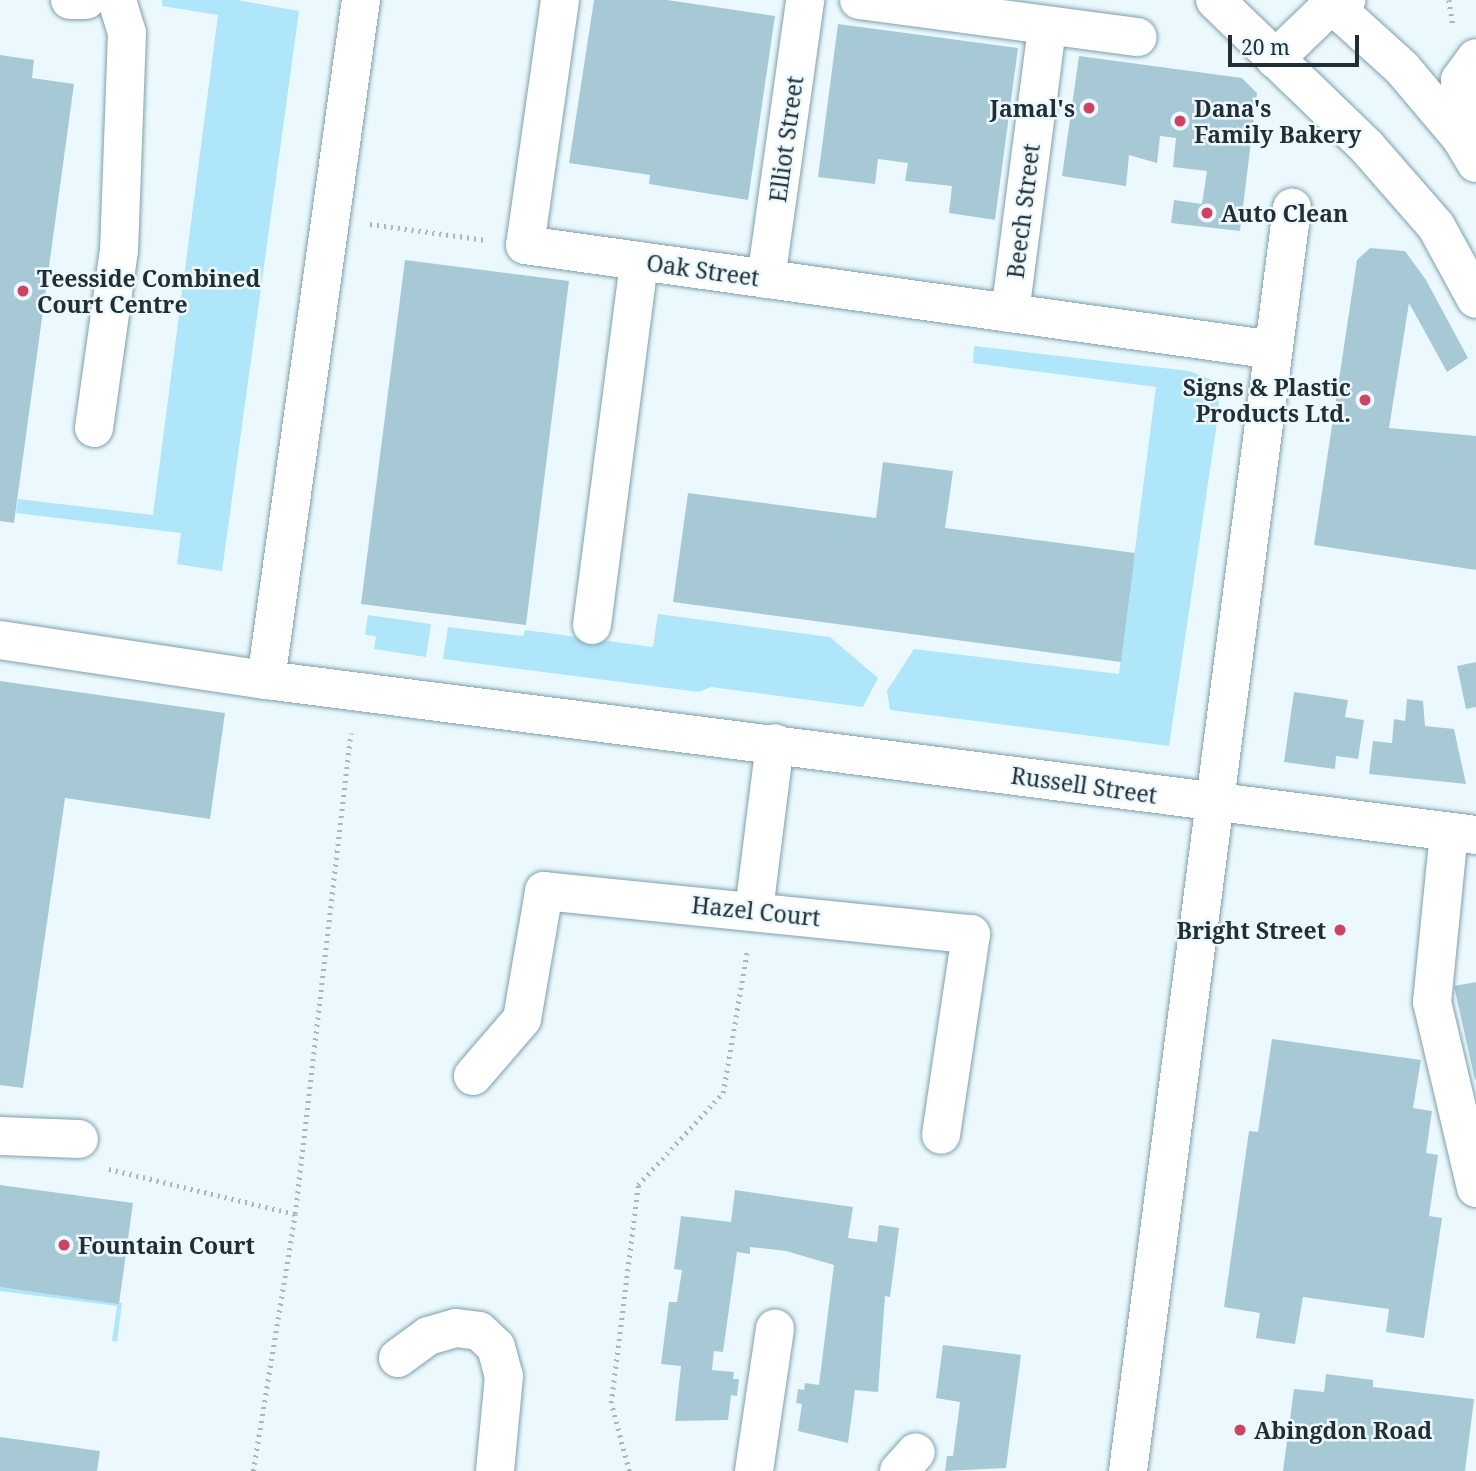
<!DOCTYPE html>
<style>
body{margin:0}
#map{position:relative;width:1476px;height:1471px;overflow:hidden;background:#ebf9fe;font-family:"Noto Serif",serif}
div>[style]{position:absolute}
.green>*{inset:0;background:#afe6fa}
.building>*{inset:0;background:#a7c9d6}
.path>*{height:4.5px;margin-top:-2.25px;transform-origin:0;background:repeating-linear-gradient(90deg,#a9b7bc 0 2px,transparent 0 7px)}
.roads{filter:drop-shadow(0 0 2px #7ea0ac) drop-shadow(0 0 2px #7ea0ac)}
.minor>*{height:38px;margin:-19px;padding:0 19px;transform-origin:19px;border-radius:19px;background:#fff}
.dots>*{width:19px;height:19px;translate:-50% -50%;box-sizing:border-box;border:4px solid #ebf9fe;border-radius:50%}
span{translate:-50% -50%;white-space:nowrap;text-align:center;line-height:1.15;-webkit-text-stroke:5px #ebf9fe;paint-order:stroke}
.poi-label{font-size:23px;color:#212e33;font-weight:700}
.right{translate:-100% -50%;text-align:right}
.left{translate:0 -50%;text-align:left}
.street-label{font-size:23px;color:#212e33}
.scale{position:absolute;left:1228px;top:35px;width:131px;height:32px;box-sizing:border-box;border:4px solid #212e33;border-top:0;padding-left:9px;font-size:21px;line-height:24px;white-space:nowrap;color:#212e33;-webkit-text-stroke:5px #ebf9fe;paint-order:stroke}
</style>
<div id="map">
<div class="green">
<div style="clip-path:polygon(162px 0,237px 0,299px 11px,222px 571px,177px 564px,181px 533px,16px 513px,18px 499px,153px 515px,218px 15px,162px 6px)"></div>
<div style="clip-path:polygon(974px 346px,1189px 371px,1217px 382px,1219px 409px,1169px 746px,890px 710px,887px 691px,914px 649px,1119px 674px,1156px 387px,973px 363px)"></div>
<div style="clip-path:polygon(658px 614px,830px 637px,878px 678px,863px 707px,711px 687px,699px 692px,443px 659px,448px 627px,523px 636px,525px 630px,653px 647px)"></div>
<div style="clip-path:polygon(368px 615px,431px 624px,426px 657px,374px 649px,376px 636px,365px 635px)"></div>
<div style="clip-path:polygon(0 1287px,122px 1303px,117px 1342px,112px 1341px,117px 1306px,0 1291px)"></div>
</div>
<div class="building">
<div style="clip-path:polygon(594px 0,667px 0,775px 16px,748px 200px,649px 184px,650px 175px,569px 163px)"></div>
<div style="clip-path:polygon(838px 24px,1018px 48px,995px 220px,949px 213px,952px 186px,905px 181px,908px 163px,878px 159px,875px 184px,818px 177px)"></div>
<div style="clip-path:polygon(0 55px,34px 60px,32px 78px,74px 84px,14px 523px,0 521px)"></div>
<div style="clip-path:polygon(1079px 56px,1242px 78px,1257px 93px,1240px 231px,1171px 223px,1174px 200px,1202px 204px,1207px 171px,1173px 167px,1176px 138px,1160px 136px,1157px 163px,1129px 155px,1126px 186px,1062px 176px)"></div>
<div style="clip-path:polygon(1370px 248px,1405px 251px,1426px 280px,1468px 358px,1447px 372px,1409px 303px,1389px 428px,1476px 436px,1476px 570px,1314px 545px,1357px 260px)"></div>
<div style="clip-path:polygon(405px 260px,569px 281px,526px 625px,361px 604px)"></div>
<div style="clip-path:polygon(883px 462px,953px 471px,945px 528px,1135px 553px,1121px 662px,673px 602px,688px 493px,876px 518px)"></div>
<div style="clip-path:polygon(1476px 662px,1476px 707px,1466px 709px,1457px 666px)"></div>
<div style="clip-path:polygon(0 681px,225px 713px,210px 819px,65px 798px,23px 1088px,0 1085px)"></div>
<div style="clip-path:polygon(1294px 692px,1348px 700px,1345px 717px,1364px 720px,1358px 759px,1336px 756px,1335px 769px,1284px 762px)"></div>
<div style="clip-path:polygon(1407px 699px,1423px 701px,1425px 726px,1454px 729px,1466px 784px,1369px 774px,1373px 741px,1392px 743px,1394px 719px,1405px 721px)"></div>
<div style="clip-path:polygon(1476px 982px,1476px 1079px,1475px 1080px,1454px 986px)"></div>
<div style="clip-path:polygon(1272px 1039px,1421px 1060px,1413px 1108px,1432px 1111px,1426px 1153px,1438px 1155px,1429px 1216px,1442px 1218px,1424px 1338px,1386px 1332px,1389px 1309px,1303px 1297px,1295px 1344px,1256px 1338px,1260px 1313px,1224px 1307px,1249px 1131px,1258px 1132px)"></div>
<div style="clip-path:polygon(0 1185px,133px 1203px,119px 1304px,0 1287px)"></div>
<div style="clip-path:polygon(735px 1190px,853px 1207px,848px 1238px,877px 1242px,879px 1225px,899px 1228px,890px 1297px,885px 1296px,878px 1392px,855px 1390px,848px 1443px,798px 1431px,802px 1404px,796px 1403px,798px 1389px,804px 1390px,805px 1383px,819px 1385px,834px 1265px,786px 1251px,750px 1247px,750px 1254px,737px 1252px,723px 1352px,714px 1351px,712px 1370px,734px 1372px,733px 1379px,739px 1379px,737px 1396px,731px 1395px,728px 1420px,675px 1421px,681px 1366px,661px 1364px,669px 1302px,677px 1302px,682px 1270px,674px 1269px,681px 1216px,731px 1222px)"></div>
<div style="clip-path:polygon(943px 1345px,1021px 1355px,1006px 1468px,945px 1471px,947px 1456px,953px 1456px,960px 1402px,936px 1398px)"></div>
<div style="clip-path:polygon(1326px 1374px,1373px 1380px,1373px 1387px,1474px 1399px,1465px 1471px,1283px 1471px,1294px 1389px,1324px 1392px)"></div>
<div style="clip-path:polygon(0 1437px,100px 1451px,97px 1471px,0 1471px)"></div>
</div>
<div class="path">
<div style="left:1449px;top:0;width:25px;rotate:81deg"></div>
<div style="left:370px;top:224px;width:117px;rotate:7.9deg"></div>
<div style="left:109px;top:1169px;width:191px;rotate:13.6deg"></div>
<div style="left:253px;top:1471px;width:260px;rotate:-80.7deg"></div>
<div style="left:295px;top:1214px;width:484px;rotate:-83.4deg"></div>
<div style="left:629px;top:1471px;width:70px;rotate:-104.8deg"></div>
<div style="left:611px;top:1403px;width:220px;rotate:-82.9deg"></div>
<div style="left:638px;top:1185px;width:125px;rotate:-47.3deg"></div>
<div style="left:723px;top:1093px;width:144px;rotate:-80.4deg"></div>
</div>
<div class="roads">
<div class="minor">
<div style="left:70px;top:0;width:16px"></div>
<div style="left:560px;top:0;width:247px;rotate:98.1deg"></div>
<div style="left:525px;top:245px;width:756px;rotate:7.98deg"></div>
<div style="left:859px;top:0;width:281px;rotate:7.6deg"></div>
<div style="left:1215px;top:0;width:211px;rotate:44deg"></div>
<div style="left:1367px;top:147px;width:105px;rotate:48.9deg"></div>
<div style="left:1436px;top:226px;width:83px;rotate:61.3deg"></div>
<div style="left:1327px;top:0;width:101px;rotate:42.2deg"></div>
<div style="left:1402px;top:68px;width:92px;rotate:49.9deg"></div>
<div style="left:1461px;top:138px;width:29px;rotate:59deg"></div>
<div style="left:1275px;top:59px;width:79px;rotate:-44deg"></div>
<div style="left:1332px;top:4px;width:15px;rotate:-16deg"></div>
<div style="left:1461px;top:138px;width:58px;rotate:-91deg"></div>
<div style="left:1460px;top:80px;width:27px;rotate:-54deg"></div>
<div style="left:766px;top:279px;width:282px;rotate:-82deg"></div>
<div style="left:1010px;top:313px;width:288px;rotate:-82.6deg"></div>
<div style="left:94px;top:428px;width:179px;rotate:-82deg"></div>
<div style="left:119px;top:251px;width:218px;rotate:-87.9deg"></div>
<div style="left:127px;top:33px;width:34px;rotate:-107deg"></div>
<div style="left:592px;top:625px;width:367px;rotate:-82.6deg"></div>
<div style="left:0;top:640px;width:269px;rotate:8.6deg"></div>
<div style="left:266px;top:680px;width:1220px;rotate:7.3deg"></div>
<div style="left:266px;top:680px;width:687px;rotate:-82.05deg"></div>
<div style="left:1449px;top:832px;width:171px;rotate:95.7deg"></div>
<div style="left:1432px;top:1002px;width:191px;rotate:76.7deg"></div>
<div style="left:754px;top:910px;width:168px;rotate:-82.8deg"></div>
<div style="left:473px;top:1076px;width:75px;rotate:-49.3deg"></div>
<div style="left:522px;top:1019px;width:130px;rotate:-80.2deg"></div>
<div style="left:544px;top:891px;width:429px;rotate:5.8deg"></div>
<div style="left:971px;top:934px;width:203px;rotate:98.5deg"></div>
<div style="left:0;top:1136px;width:79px;rotate:2.2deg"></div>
<div style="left:398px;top:1358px;width:37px;rotate:-36deg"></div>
<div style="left:428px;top:1336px;width:29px;rotate:-16deg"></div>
<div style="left:456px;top:1328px;width:23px;rotate:7deg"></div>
<div style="left:479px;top:1331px;width:23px;rotate:43deg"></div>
<div style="left:496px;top:1347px;width:30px;rotate:75deg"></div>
<div style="left:504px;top:1376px;width:95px;rotate:95.4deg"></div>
<div style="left:754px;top:1471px;width:144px;rotate:-81.6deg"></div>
<div style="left:899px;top:1471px;width:25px;rotate:-48deg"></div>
<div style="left:1128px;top:1471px;width:1274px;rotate:-82.6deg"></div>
</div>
</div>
<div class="dots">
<div style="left:1089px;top:108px;background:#d14160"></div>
<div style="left:1180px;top:121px;background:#d14160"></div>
<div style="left:1207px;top:213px;background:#d14160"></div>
<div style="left:23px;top:291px;background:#d14160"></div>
<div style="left:1365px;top:400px;background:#d14160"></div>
<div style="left:1340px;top:930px;background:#d14160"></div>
<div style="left:64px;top:1245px;background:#d14160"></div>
<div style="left:1240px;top:1430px;background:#d14160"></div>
</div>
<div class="poi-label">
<span class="right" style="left:1075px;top:108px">Jamal's</span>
<span class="left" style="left:1194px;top:121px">Dana's<br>Family Bakery</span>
<span class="left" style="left:1221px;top:213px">Auto Clean</span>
<span class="left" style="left:37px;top:291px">Teesside Combined<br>Court Centre</span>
<span class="right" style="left:1351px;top:400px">Signs &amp; Plastic<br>Products Ltd.</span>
<span class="right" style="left:1326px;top:930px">Bright Street</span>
<span class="left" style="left:78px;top:1245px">Fountain Court</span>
<span class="left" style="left:1254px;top:1430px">Abingdon Road</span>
</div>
<div class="street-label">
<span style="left:786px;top:139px;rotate:-82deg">Elliot Street</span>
<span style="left:1023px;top:211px;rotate:-83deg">Beech Street</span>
<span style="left:703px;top:270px;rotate:8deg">Oak Street</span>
<span style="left:1084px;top:785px;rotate:8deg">Russell Street</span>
<span style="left:756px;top:911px;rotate:6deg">Hazel Court</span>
</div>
<div class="scale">20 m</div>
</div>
